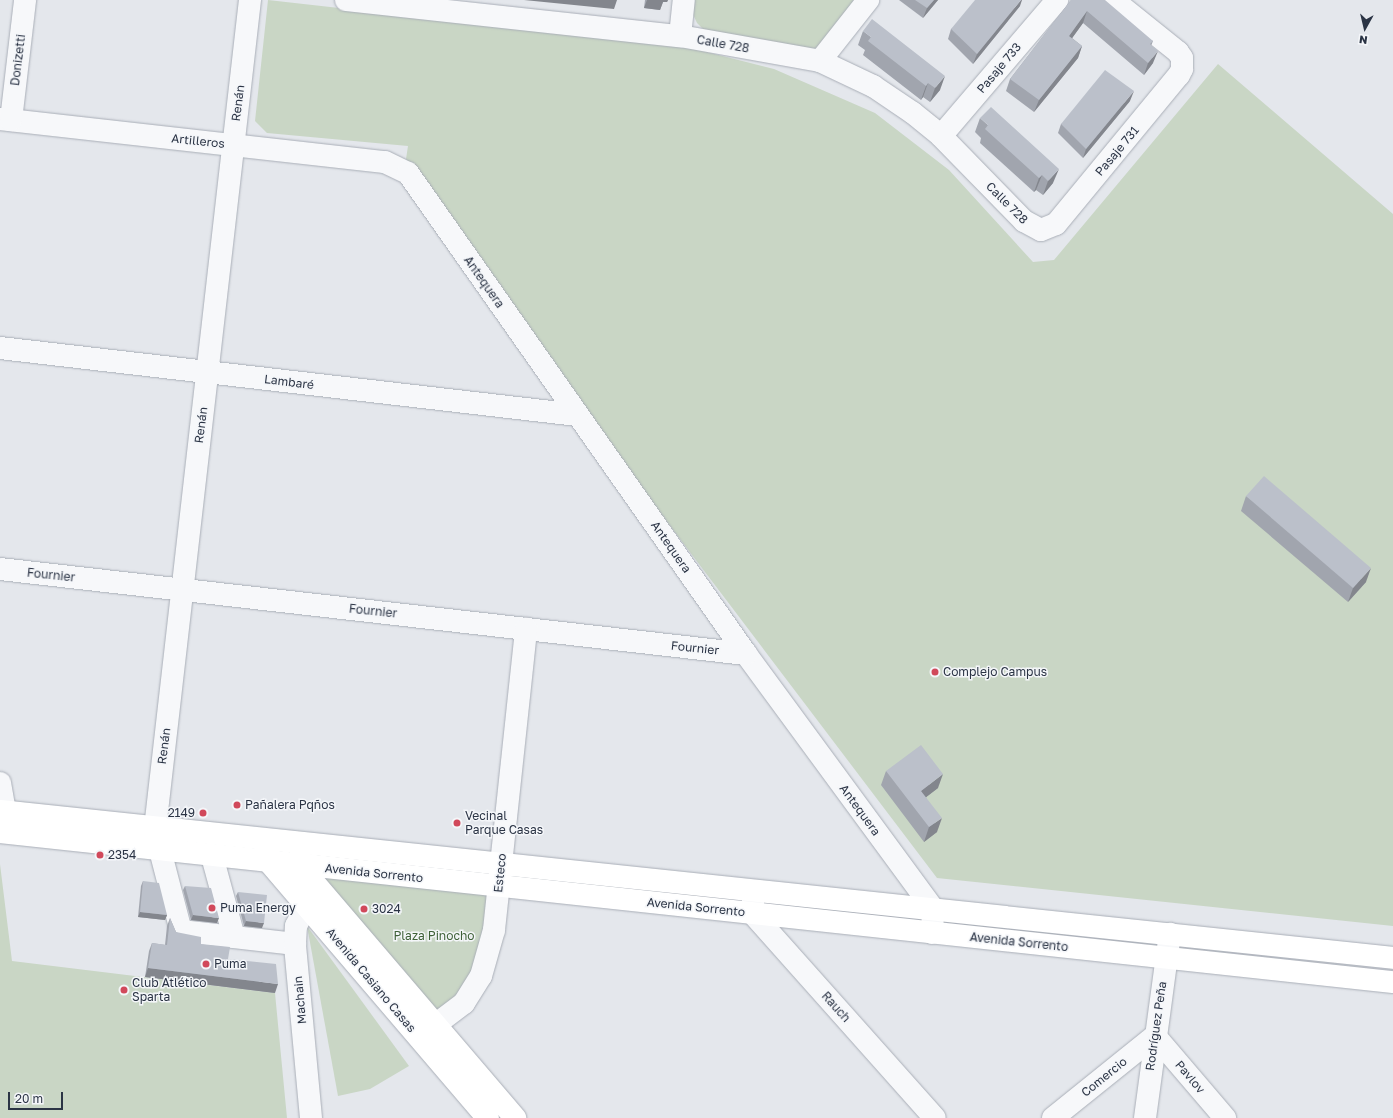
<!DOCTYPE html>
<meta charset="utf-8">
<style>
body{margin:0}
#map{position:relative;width:1393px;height:1118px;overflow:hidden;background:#e4e7ec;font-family:"Golos Text",sans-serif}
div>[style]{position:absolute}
.green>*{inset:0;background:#c9d6c5}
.roads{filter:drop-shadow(0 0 1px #a9aeb7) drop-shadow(0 0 1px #a9aeb7)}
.minor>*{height:22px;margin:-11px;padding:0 11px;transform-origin:11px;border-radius:11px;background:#f7f8fa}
.major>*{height:22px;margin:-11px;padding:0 11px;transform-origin:11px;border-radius:11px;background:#fff}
.wall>*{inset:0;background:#a1a5ae}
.shaded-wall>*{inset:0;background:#83868d}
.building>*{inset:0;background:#bbc0ca}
.dots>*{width:11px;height:11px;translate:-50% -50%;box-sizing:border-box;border:2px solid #f4f6f9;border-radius:50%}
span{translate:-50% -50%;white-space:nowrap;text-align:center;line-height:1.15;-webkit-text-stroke:3px #f4f6f9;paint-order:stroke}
.street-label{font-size:12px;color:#2b3445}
.poi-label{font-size:12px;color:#2b3445}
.left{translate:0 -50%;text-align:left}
.right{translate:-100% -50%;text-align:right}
.park-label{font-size:12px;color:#3f6138}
.north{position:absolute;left:1345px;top:8px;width:40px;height:40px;-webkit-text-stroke:3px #f4f6f9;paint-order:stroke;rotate:188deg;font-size:11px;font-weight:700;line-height:16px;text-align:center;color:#2b3445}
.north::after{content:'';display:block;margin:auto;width:14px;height:18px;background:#2b3445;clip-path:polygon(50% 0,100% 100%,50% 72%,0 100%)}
.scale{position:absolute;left:8px;top:1092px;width:55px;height:18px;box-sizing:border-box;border:2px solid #2b3445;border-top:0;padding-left:5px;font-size:12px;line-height:14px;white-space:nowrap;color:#2b3445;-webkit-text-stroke:3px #f4f6f9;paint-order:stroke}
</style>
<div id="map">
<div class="green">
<div style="clip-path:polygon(268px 0,687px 47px,774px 69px,875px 113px,949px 170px,1033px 262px,1054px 260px,1218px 64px,1393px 214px,1393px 926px,937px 878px,595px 427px,406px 159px,408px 146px,267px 133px,255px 121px)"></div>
<div style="clip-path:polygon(691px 0,858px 0,821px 45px,810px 52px,706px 32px,697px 23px,690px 8px)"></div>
<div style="clip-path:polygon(0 864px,12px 961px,275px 993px,287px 1118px,0 1118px)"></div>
<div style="clip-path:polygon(299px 865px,498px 886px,481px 976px,435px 1025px)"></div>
<div style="clip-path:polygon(307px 926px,409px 1066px,370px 1089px,338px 1096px)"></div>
</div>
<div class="roads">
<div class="minor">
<div style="left:346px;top:0;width:336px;rotate:6.2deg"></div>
<div style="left:680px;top:36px;width:142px;rotate:10.1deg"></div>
<div style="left:820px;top:61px;width:59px;rotate:25.3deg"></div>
<div style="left:873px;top:86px;width:48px;rotate:34deg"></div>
<div style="left:913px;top:113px;width:36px;rotate:39deg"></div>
<div style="left:941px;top:136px;width:119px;rotate:45.7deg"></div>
<div style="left:1024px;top:221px;width:19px;rotate:28deg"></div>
<div style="left:1041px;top:230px;width:16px;rotate:-22deg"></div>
<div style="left:1056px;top:224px;width:193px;rotate:-50.5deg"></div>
<div style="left:1179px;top:75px;width:7px;rotate:-63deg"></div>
<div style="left:1182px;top:69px;width:11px;rotate:-90deg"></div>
<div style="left:1182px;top:58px;width:7px;rotate:-124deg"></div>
<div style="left:1178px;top:52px;width:83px;rotate:-141.3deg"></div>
<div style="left:680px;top:36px;width:36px;rotate:-84deg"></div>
<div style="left:820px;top:61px;width:78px;rotate:-51.8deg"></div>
<div style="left:0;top:119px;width:387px;rotate:6.4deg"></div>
<div style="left:385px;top:162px;width:25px;rotate:26deg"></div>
<div style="left:408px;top:173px;width:588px;rotate:54.9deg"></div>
<div style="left:746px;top:654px;width:316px;rotate:53.7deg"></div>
<div style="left:933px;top:909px;width:24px;rotate:92deg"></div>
<div style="left:11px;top:120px;width:121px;rotate:-83.3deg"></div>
<div style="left:941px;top:136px;width:179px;rotate:-49.5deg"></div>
<div style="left:0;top:348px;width:581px;rotate:6.62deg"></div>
<div style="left:0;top:569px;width:751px;rotate:6.5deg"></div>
<div style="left:0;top:783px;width:47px;rotate:80.1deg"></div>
<div style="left:153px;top:846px;width:852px;rotate:-83.46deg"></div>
<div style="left:160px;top:850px;width:84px;rotate:75.5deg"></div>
<div style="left:181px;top:931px;width:115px;rotate:6.5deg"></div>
<div style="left:212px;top:856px;width:84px;rotate:74.8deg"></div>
<div style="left:753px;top:900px;width:14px;rotate:90deg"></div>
<div style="left:753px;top:914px;width:273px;rotate:48.3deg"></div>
<div style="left:435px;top:1025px;width:36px;rotate:-37deg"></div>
<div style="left:464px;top:1003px;width:32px;rotate:-58deg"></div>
<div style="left:481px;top:976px;width:48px;rotate:-74.2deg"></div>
<div style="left:494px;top:930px;width:303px;rotate:-83.9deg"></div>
<div style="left:1155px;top:1036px;width:108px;rotate:49.5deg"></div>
<div style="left:311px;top:1118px;width:175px;rotate:-95.3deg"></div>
<div style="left:295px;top:944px;width:18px;rotate:-87deg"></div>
<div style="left:296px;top:926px;width:25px;rotate:-63deg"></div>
<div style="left:307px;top:904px;width:16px;rotate:-45deg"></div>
<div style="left:1053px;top:1118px;width:131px;rotate:-38.8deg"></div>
<div style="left:1145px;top:1118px;width:186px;rotate:-82.3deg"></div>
</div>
<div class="major">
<div style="left:0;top:811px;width:1401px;rotate:6.02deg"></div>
<div style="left:0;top:832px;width:1401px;rotate:6.15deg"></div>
<div style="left:269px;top:856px;width:6px;rotate:90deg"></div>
<div style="left:269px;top:862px;width:337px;rotate:49.5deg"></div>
<div style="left:300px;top:857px;width:8px;rotate:97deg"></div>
<div style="left:299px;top:865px;width:333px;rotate:49.5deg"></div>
</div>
</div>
<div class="wall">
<div style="clip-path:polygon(645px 0,668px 0,667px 2px,663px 2px,660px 10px,644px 8px)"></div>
<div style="clip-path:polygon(899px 0,938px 0,923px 18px)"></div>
<div style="clip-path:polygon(1071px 0,1153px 41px,1151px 46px,1153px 63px,1144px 75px,1083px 23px,1072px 38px,1082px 46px,1078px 58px,1034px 112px,1006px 91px,1010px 79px)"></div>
<div style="clip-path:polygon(1020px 6px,973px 64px,948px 39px,951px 29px)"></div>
<div style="clip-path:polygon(863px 31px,940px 90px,930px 102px,923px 97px,921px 100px,863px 55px,865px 50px,858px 45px)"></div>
<div style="clip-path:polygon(1130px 101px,1083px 158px,1058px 133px,1061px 124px)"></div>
<div style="clip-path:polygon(980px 118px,1053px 183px,1043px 195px,1036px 190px,1034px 192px,980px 143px,981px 138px,975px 132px)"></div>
<div style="clip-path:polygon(1246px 496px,1366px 582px,1348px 602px,1241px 511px)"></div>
<div style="clip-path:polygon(886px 771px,938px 788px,926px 797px,937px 832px,924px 842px,881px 785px)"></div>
<div style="clip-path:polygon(143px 881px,167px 915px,165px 920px,138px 917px,141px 886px)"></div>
<div style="clip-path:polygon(185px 886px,217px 923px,191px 920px,183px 890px)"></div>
<div style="clip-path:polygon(238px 892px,262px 928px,244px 926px,236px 896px)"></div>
<div style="clip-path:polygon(170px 918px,176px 932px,228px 959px,275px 993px,145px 977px,149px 951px,152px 943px,165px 945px,167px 926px)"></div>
</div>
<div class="shaded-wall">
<div style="clip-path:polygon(524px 0,617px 0,614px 9px)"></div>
<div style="clip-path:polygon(647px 0,668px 0,667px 2px,663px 2px,660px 10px,644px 8px)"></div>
<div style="clip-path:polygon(934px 0,938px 0,923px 18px,927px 8px)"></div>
<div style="clip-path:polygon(1021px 0,1022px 0,1020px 6px,973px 64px,977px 54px)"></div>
<div style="clip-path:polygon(1087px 11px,1083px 23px,1065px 48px,1069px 36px)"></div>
<div style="clip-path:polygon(1082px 46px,1078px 58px,1034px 112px,1039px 100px)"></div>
<div style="clip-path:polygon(1158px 51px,1153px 63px,1144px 75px,1148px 63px)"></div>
<div style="clip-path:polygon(945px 76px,940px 90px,930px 102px,935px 88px)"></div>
<div style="clip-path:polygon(928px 83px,923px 97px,921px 100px,926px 86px)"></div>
<div style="clip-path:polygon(1134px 91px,1130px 101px,1083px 158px,1086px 149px)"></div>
<div style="clip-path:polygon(1059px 169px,1053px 183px,1043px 195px,1048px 181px)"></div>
<div style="clip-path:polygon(1042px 175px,1036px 190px,1034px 192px,1039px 178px)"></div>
<div style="clip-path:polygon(1371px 568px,1366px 582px,1348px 602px,1353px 588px)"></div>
<div style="clip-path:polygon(943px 774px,938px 788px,916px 805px,921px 791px)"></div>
<div style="clip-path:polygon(942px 818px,937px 832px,924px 842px,929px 827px)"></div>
<div style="clip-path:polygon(140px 912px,167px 915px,165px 920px,138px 917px)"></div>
<div style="clip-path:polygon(193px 915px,219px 918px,217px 923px,191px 920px)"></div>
<div style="clip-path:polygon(246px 921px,264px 923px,262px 928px,244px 926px)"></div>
<div style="clip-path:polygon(148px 968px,278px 984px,275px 993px,145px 977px)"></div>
</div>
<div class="building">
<div style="clip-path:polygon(915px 0,934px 0,927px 8px)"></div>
<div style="clip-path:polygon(975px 0,1021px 0,977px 54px,951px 29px)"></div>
<div style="clip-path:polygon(1071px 0,1105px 0,1153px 41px,1150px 44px,1158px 51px,1148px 63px,1087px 11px,1069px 36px,1082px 46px,1039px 100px,1010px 79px)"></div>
<div style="clip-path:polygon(872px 19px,945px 76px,935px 88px,928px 83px,926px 86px,868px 41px,871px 37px,863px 31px)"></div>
<div style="clip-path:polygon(1105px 70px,1134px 91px,1086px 149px,1061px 124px)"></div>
<div style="clip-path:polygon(991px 107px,1059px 169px,1048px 181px,1042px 175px,1039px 178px,985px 129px,988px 125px,980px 118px)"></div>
<div style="clip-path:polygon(1264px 476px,1371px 568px,1353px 588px,1246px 496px)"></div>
<div style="clip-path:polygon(921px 745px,943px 774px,921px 791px,942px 818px,929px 827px,886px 771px)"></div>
<div style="clip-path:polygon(143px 881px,159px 883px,167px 915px,140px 912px)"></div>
<div style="clip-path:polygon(185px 886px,211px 888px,219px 918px,193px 915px)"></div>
<div style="clip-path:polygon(238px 892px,267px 895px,264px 923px,246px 921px)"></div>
<div style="clip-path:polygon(170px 918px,176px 932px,201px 937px,201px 944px,230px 947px,228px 959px,276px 964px,278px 984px,148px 968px,152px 943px,167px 945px)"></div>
</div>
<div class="dots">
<div style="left:935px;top:672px;background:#d1495b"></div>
<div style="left:237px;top:805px;background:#d1495b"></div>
<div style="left:203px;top:813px;background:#d1495b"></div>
<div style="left:457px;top:823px;background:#d1495b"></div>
<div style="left:100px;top:855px;background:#d1495b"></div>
<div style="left:212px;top:908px;background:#d1495b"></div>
<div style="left:364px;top:909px;background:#d1495b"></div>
<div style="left:206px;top:964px;background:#d1495b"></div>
<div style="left:124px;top:990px;background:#d1495b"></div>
</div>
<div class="street-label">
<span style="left:723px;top:44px;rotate:10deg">Calle 728</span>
<span style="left:18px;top:60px;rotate:-83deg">Donizetti</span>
<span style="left:999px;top:68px;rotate:-50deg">Pasaje 733</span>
<span style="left:238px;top:103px;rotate:-83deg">Renán</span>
<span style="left:198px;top:141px;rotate:6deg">Artilleros</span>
<span style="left:1117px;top:151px;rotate:-50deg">Pasaje 731</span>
<span style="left:1007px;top:203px;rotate:45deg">Calle 728</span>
<span style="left:484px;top:282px;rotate:55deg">Antequera</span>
<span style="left:289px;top:382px;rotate:7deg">Lambaré</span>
<span style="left:201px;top:425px;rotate:-83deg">Renán</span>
<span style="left:671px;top:547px;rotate:55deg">Antequera</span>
<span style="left:51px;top:575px;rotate:6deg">Fournier</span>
<span style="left:373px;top:611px;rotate:6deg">Fournier</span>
<span style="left:695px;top:648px;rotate:6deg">Fournier</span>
<span style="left:164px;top:746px;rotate:-83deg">Renán</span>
<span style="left:860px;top:810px;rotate:54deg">Antequera</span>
<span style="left:374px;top:873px;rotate:6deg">Avenida Sorrento</span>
<span style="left:500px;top:873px;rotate:-84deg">Esteco</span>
<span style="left:696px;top:907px;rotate:6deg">Avenida Sorrento</span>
<span style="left:1019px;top:942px;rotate:6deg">Avenida Sorrento</span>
<span style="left:371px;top:980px;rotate:50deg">Avenida Casiano Casas</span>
<span style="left:300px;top:1000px;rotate:-95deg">Machain</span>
<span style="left:836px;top:1007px;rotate:48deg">Rauch</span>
<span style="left:1156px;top:1026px;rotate:-82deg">Rodríguez Peña</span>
<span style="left:1104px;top:1077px;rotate:-39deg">Comercio</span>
<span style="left:1190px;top:1077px;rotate:50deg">Pavlov</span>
</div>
<div class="poi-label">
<span class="left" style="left:943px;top:672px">Complejo Campus</span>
<span class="left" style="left:245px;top:805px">Pañalera Pqños</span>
<span class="right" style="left:195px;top:813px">2149</span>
<span class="left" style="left:465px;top:823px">Vecinal<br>Parque Casas</span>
<span class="left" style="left:108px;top:855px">2354</span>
<span class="left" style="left:220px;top:908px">Puma Energy</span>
<span class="left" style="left:372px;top:909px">3024</span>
<span class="left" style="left:214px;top:964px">Puma</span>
<span class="left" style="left:132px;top:990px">Club Atlético<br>Sparta</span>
</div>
<div class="park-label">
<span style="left:434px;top:936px">Plaza Pinocho</span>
</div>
<div class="north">N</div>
<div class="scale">20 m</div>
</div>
